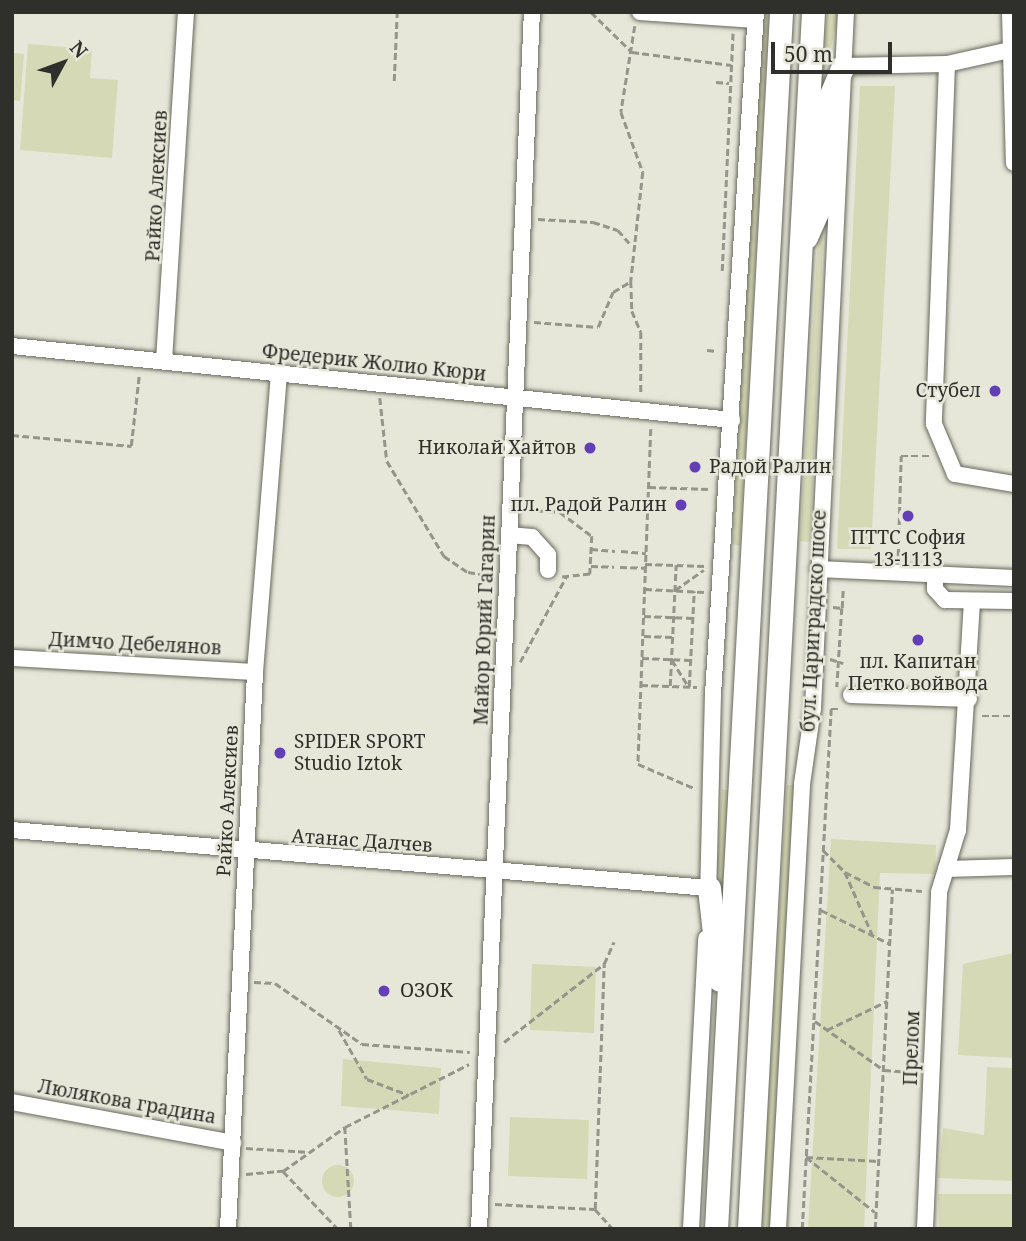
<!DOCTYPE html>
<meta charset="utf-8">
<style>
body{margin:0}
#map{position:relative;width:1026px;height:1241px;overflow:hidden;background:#e6e7d9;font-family:"Noto Serif",serif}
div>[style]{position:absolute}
.green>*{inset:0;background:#d6d9b5}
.round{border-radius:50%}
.path>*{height:2.5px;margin-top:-1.25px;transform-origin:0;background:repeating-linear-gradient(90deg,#94958b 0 7px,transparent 0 10.5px)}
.roads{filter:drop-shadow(0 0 2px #67685c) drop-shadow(0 0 2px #67685c)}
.minor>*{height:16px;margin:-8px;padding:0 8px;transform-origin:8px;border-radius:8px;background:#fff}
.highway>*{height:23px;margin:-11.5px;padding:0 11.5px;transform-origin:11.5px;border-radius:11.5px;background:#fff}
.dots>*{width:19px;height:19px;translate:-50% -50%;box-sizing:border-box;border:4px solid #e6e7d9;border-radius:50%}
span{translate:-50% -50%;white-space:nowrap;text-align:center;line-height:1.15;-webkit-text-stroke:5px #e6e7d9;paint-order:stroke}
.street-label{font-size:19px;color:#2f302b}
.poi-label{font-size:19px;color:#2f302b}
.right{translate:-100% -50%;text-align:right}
.left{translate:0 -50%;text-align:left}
.frame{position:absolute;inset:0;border:14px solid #2f302b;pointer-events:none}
.north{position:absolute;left:28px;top:28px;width:70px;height:70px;-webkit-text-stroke:5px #e6e7d9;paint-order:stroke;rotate:49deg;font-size:19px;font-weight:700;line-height:28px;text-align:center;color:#2f302b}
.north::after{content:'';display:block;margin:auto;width:24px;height:32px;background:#2f302b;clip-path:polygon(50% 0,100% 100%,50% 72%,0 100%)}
.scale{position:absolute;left:771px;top:42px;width:121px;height:32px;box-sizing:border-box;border:4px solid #2f302b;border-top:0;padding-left:9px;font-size:21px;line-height:24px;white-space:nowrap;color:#2f302b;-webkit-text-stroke:5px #e6e7d9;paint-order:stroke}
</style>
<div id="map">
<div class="green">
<div style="clip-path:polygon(760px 12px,769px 12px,740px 546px,733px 544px)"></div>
<div style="clip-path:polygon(827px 12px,838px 12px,838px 19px,822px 82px)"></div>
<div style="clip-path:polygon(28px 44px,92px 49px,90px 78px,118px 80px,112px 158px,20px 150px)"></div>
<div style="clip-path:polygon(12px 53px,24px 54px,20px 101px,12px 100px)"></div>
<div style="clip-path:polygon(860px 86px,895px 86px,871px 549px,837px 549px)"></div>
<div style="clip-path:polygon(825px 124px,828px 124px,810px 542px,800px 541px)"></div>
<div style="clip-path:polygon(787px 785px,796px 785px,772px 1229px,761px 1229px)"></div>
<div style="clip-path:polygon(722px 789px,730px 791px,724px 899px,716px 880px)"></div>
<div style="clip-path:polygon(831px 839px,936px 845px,935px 874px,880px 873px,864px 1229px,808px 1229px)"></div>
<div style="clip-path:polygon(1014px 953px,1014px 1058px,958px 1055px,963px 964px)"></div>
<div style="clip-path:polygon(532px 964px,596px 967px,594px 1033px,530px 1030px)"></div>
<div style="clip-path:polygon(343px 1059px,441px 1068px,439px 1114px,341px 1106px)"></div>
<div style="clip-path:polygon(987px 1067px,1014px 1068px,1014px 1181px,938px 1178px,943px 1128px,984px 1135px)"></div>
<div style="clip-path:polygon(510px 1117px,589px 1120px,587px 1179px,508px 1176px)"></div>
<div class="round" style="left:322px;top:1165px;width:32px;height:32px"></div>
<div style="clip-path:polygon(938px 1194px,1014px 1194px,1014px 1229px,939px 1229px)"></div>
</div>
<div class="path">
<div style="left:591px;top:12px;width:57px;rotate:44.3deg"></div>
<div style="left:632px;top:52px;width:100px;rotate:7.5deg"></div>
<div style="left:635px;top:26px;width:87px;rotate:99.2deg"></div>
<div style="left:621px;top:112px;width:64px;rotate:69.9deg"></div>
<div style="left:643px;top:172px;width:110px;rotate:96.3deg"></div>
<div style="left:631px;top:281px;width:30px;rotate:88deg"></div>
<div style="left:632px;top:311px;width:23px;rotate:67deg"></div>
<div style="left:641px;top:332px;width:61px;rotate:90deg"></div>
<div style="left:394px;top:81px;width:69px;rotate:-87.5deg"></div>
<div style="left:716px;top:82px;width:13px;rotate:4deg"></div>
<div style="left:538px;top:219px;width:55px;rotate:3.1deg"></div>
<div style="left:593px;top:222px;width:26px;rotate:18deg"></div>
<div style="left:618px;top:230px;width:20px;rotate:49deg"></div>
<div style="left:722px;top:271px;width:238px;rotate:-87.4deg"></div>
<div style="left:534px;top:322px;width:64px;rotate:4.5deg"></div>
<div style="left:598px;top:327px;width:38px;rotate:-67deg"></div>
<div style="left:613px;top:292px;width:21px;rotate:-31deg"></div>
<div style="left:707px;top:350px;width:10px;rotate:6deg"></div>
<div style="left:380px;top:398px;width:63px;rotate:83.7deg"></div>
<div style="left:387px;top:461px;width:111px;rotate:59deg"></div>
<div style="left:444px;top:556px;width:29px;rotate:34deg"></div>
<div style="left:468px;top:572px;width:24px;rotate:9deg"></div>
<div style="left:651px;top:429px;width:335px;rotate:92.2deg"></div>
<div style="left:638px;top:764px;width:63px;rotate:23.3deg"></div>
<div style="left:12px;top:435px;width:120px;rotate:5.3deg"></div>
<div style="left:131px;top:446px;width:70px;rotate:-83.5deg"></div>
<div style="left:649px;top:487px;width:60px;rotate:1.9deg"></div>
<div style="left:527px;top:510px;width:33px;rotate:3deg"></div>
<div style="left:560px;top:512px;width:40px;rotate:37deg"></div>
<div style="left:592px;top:536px;width:38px;rotate:93deg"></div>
<div style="left:590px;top:574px;width:28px;rotate:174deg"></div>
<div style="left:591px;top:549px;width:24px;rotate:5deg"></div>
<div style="left:621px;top:551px;width:25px;rotate:5deg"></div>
<div style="left:898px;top:556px;width:100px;rotate:-88.3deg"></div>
<div style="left:901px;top:456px;width:30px"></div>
<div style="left:645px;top:564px;width:60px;rotate:1.9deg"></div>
<div style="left:591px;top:566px;width:23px;rotate:2deg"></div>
<div style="left:620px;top:567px;width:25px;rotate:2deg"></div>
<div style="left:645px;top:589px;width:59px;rotate:2.9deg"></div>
<div style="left:675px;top:590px;width:35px;rotate:-35deg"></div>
<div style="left:833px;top:607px;width:9px;rotate:6deg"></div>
<div style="left:842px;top:608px;width:79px;rotate:93.6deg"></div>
<div style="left:842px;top:608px;width:21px;rotate:-87deg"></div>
<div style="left:644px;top:616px;width:49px;rotate:2.3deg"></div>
<div style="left:644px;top:636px;width:28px;rotate:2deg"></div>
<div style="left:642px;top:658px;width:48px;rotate:2.4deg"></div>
<div style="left:830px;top:659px;width:14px;rotate:17deg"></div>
<div style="left:672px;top:660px;width:32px;rotate:58deg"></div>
<div style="left:520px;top:662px;width:97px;rotate:-61.6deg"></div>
<div style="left:641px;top:685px;width:56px;rotate:2deg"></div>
<div style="left:670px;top:686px;width:121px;rotate:-87.2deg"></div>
<div style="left:689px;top:687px;width:96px;rotate:-87deg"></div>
<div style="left:982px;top:716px;width:32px"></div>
<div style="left:823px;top:850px;width:31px;rotate:45deg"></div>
<div style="left:845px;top:872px;width:33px;rotate:27deg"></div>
<div style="left:874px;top:887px;width:48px;rotate:4.8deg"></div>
<div style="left:845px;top:872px;width:70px;rotate:66.4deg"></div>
<div style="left:821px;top:910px;width:77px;rotate:26.2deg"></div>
<div style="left:254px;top:982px;width:21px;rotate:3deg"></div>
<div style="left:275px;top:983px;width:106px;rotate:35deg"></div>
<div style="left:362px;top:1044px;width:108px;rotate:4.2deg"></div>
<div style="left:815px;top:1021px;width:85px;rotate:35.4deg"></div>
<div style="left:884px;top:1070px;width:31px;rotate:4deg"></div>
<div style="left:339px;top:1030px;width:56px;rotate:60.3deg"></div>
<div style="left:367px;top:1079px;width:45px;rotate:20.9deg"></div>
<div style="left:827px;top:1030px;width:67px;rotate:-25.8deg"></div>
<div style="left:504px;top:1042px;width:127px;rotate:-38deg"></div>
<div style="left:604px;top:964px;width:24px;rotate:-66deg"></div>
<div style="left:345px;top:1127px;width:102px;rotate:86.6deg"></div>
<div style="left:246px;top:1148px;width:64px;rotate:3.6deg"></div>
<div style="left:806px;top:1157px;width:88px;rotate:38.6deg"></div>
<div style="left:806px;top:1157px;width:73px;rotate:3.1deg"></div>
<div style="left:283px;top:1171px;width:80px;rotate:46.5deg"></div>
<div style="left:246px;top:1174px;width:37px;rotate:-5deg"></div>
<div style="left:283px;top:1171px;width:76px;rotate:-35.4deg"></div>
<div style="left:345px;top:1127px;width:139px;rotate:-26.9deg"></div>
<div style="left:495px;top:1204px;width:100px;rotate:2.9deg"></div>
<div style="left:595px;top:1209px;width:27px;rotate:48deg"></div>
<div style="left:595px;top:1209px;width:245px;rotate:-87.9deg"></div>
<div style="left:802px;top:1229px;width:521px;rotate:-86.81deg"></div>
<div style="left:831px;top:709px;width:11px"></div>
<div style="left:875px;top:1229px;width:340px;rotate:-87.1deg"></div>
</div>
<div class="roads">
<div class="minor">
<div style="left:640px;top:12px;width:115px;rotate:4deg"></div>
<div style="left:1010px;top:12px;width:151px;rotate:88.5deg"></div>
<div style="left:947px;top:64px;width:360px;rotate:92.1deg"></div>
<div style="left:934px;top:424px;width:54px;rotate:67.2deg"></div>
<div style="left:955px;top:474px;width:60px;rotate:9.6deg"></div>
<div style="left:843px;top:66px;width:104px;rotate:-1.1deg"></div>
<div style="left:947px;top:64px;width:69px;rotate:-12.6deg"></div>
<div style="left:12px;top:346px;width:724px;rotate:5.87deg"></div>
<div style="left:164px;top:361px;width:350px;rotate:-86.4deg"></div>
<div style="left:509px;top:535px;width:23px;rotate:5deg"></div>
<div style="left:532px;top:537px;width:24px;rotate:48deg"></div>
<div style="left:548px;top:555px;width:15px;rotate:90deg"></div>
<div style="left:818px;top:569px;width:196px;rotate:2.6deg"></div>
<div style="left:935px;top:574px;width:15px;rotate:90deg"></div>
<div style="left:935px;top:589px;width:15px;rotate:48deg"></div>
<div style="left:945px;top:600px;width:69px;rotate:0.8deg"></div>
<div style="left:12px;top:658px;width:243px;rotate:3.3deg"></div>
<div style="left:851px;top:695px;width:118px;rotate:1.9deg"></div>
<div style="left:12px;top:830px;width:699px;rotate:4.76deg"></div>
<div style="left:946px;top:869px;width:68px;rotate:-1.7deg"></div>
<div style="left:708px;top:898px;width:203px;rotate:-88.6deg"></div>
<div style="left:713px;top:695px;width:684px;rotate:-86.4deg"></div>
<div style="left:12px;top:1102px;width:225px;rotate:10.5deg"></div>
<div style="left:228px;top:1229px;width:558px;rotate:-87.22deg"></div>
<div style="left:255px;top:672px;width:298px;rotate:-85.4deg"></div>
<div style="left:479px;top:1229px;width:1218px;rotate:-87.51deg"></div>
<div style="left:691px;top:1229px;width:291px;rotate:-87deg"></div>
<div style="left:778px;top:1229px;width:446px;rotate:-86.9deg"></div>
<div style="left:802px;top:784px;width:77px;rotate:-81.8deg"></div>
<div style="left:813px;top:708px;width:697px;rotate:-87.29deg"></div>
<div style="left:925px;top:1229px;width:337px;rotate:-87.6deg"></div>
<div style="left:939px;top:892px;width:65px;rotate:-73deg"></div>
<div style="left:958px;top:830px;width:229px;rotate:-86.5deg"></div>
</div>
<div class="highway">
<div style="left:806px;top:237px;width:30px;rotate:-66deg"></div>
<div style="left:818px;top:210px;width:97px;rotate:-87deg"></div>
<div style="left:823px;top:113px;width:51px;rotate:-66.9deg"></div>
<div style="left:709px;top:888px;width:92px;rotate:83.7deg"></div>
<div style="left:716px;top:1229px;width:1219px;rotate:-86.94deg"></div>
<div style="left:749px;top:1229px;width:1219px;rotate:-86.99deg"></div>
</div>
</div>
<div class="dots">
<div style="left:995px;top:391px;background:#623fb7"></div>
<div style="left:590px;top:448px;background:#623fb7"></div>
<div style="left:695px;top:467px;background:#623fb7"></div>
<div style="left:681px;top:505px;background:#623fb7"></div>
<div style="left:908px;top:516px;background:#623fb7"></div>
<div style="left:918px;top:640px;background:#623fb7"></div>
<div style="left:280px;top:753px;background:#623fb7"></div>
<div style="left:384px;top:991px;background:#623fb7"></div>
</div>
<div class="street-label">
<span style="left:157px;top:186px;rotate:-87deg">Райко Алексиев</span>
<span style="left:374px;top:363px;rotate:6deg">Фредерик Жолио Кюри</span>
<span style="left:485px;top:620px;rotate:-88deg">Майор Юрий Гагарин</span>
<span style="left:814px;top:621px;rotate:-87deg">бул. Цариградско шосе</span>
<span style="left:135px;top:644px;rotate:3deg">Димчо Дебелянов</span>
<span style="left:228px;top:801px;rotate:-87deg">Райко Алексиев</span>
<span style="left:362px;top:841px;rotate:4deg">Атанас Далчев</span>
<span style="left:912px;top:1048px;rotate:-88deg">Прелом</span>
<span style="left:127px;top:1102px;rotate:10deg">Люлякова градина</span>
</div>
<div class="poi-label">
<span class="right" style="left:981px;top:391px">Стубел</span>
<span class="right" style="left:576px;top:448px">Николай Хайтов</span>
<span class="left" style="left:709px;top:467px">Радой Ралин</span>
<span class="right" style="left:667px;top:505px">пл. Радой Ралин</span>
<span style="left:908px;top:549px">ПТТС София<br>13-1113</span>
<span style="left:918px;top:673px">пл. Капитан<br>Петко войвода</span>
<span class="left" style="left:294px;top:753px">SPIDER SPORT<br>Studio Iztok</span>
<span class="left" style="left:400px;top:991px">ОЗОК</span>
</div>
<div class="frame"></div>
<div class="north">N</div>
<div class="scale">50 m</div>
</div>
